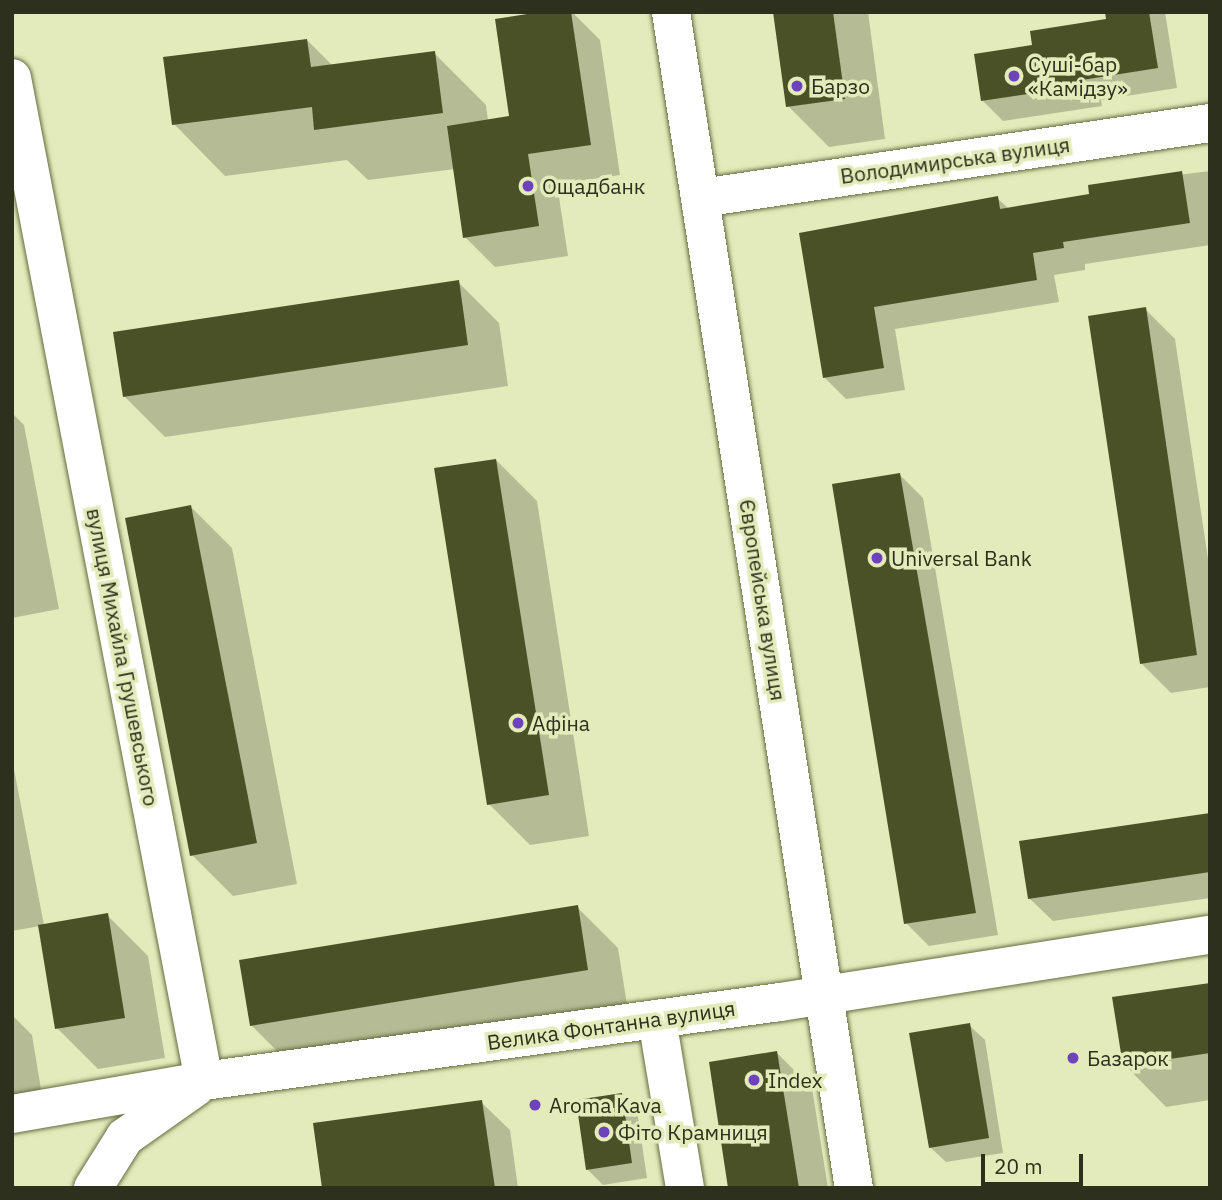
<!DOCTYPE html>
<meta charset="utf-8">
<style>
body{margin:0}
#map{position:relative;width:1222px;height:1200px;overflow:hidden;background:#e3ebbb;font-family:"IBM Plex Sans",sans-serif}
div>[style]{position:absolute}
.shadow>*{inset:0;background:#0003}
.building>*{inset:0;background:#4b5126}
.roads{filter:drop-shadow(0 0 2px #666c41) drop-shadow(0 0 2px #666c41)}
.minor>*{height:38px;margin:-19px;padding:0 19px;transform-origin:19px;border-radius:19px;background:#fff}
.major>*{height:38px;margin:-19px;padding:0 19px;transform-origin:19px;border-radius:19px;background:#fff}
.dots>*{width:19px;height:19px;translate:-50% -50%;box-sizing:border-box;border:4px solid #e3ebbb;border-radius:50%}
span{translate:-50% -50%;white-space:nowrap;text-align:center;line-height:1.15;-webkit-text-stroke:7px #e3ebbb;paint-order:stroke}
.poi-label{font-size:21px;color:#2d301d}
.left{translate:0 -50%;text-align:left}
.street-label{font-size:21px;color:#2d301d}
.frame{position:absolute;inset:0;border:14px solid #2d301d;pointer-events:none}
.scale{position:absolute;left:981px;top:1154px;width:102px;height:32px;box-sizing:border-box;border:4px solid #2d301d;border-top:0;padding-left:9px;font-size:21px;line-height:24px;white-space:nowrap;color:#2d301d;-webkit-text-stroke:5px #e3ebbb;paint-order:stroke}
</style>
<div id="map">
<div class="shadow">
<div style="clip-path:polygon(552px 12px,572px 12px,600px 40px,620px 175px,557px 184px,568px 256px,495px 267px,465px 237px,455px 169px,368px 180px,347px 160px,225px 176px,174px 124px,307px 40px,333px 66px,434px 53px,486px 105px,488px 121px,511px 118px)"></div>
<div style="clip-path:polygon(775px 12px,868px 12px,885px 139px,829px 147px,788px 106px)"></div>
<div style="clip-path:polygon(1107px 12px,1165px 12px,1177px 88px,1101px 100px,1102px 106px,1003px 121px,983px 101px,1034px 47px,1108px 20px)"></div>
<div style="clip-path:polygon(1210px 171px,1210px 245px,1085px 264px,1085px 270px,1054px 275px,1059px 302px,895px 329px,905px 390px,846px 399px,824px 377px,801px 234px,997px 198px,1009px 209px,1091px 195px,1090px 186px)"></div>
<div style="clip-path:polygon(458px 282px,499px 323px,508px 386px,165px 437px,124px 396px)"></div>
<div style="clip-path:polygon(1145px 309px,1175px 339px,1210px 572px,1210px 687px,1171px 693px,1141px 663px)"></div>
<div style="clip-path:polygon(12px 413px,24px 425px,59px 609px,12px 618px)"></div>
<div style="clip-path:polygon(496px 460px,537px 501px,589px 836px,530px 845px,489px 804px)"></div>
<div style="clip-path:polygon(900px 475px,923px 498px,998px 935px,929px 946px,906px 923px)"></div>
<div style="clip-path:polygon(191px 507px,232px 548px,297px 884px,233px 896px,192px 855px)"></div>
<div style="clip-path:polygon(12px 759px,44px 925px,107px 915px,148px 956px,165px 1058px,98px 1069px,57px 1028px,40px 926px,12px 931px)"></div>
<div style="clip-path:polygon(1210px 815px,1210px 898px,1053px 921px,1029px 898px)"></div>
<div style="clip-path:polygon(577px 907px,618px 948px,628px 1011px,292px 1066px,251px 1025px)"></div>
<div style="clip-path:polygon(1210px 985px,1210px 1100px,1166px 1107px,1125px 1065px)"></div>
<div style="clip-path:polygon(12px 1015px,32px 1035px,42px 1095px,12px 1099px)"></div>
<div style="clip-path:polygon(969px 1025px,985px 1040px,1003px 1153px,946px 1162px,930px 1147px)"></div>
<div style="clip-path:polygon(777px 1053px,812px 1088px,828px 1188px,730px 1188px)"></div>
<div style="clip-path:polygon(621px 1095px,637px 1111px,647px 1178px,603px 1185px,587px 1169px)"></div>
<div style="clip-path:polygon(481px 1102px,510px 1130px,518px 1188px,324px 1188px)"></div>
</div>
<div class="building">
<div style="clip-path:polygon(540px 12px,571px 12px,591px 145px,528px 154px,539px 226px,463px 238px,447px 126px,509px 116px,495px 19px)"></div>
<div style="clip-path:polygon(773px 12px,833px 12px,845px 99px,786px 107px)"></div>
<div style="clip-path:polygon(1105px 12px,1149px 12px,1158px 68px,1082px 80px,1083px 86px,981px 101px,974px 54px,1032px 45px,1030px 31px,1106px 19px)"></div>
<div style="clip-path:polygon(307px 39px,311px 67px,435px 51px,443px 113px,314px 130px,312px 107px,172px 125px,163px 57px)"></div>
<div style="clip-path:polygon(1182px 171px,1190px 223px,1063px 242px,1064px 248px,1033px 253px,1037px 280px,874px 307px,884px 368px,823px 378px,799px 233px,998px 196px,1000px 209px,1089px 194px,1088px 185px)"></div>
<div style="clip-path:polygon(459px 280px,468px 345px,123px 397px,113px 332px)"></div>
<div style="clip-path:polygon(1146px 307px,1197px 655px,1140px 664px,1088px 316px)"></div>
<div style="clip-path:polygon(496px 459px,549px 795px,487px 805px,434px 468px)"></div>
<div style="clip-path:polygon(900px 473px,976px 913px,904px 924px,832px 484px)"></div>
<div style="clip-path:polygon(191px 505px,257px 843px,190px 856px,125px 518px)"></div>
<div style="clip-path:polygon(1210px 813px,1210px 872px,1028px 899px,1019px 841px)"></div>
<div style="clip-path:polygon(578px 905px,588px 970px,250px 1026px,239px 960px)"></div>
<div style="clip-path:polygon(108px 913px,125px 1018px,55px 1029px,38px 925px)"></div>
<div style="clip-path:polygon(1210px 983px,1210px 1053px,1123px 1066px,1112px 997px)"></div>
<div style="clip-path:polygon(970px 1023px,989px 1138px,929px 1148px,909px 1033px)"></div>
<div style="clip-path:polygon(777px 1051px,799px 1188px,728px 1188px,709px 1062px)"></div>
<div style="clip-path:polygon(622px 1093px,632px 1163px,586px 1170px,576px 1100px)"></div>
<div style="clip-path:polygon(482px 1100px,495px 1188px,322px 1188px,313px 1123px)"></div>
</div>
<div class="roads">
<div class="minor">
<div style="left:12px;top:78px;width:1021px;rotate:79.16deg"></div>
<div style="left:701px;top:198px;width:514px;rotate:-8.38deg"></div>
<div style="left:657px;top:1019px;width:171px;rotate:80.6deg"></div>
<div style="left:12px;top:1114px;width:195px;rotate:-9.8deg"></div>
<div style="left:204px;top:1081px;width:581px;rotate:-7.81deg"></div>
<div style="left:780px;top:1002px;width:435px;rotate:-8.9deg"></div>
<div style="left:93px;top:1188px;width:60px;rotate:-57.9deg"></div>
<div style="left:125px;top:1137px;width:87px;rotate:-35.2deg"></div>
</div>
<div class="major">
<div style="left:671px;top:12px;width:1190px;rotate:81.16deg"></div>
</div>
</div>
<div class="dots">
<div style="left:1014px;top:76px;background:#6d42ba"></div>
<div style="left:797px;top:86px;background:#6d42ba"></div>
<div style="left:528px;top:186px;background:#6d42ba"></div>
<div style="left:877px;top:558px;background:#6d42ba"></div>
<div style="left:518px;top:723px;background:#6d42ba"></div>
<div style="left:1073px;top:1058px;background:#6d42ba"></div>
<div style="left:754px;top:1080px;background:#6d42ba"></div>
<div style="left:535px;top:1105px;background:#6d42ba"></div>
<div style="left:604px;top:1132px;background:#6d42ba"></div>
</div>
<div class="poi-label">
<span class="left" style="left:1028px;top:76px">Суші-бар<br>«Камідзу»</span>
<span class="left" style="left:811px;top:86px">Барзо</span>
<span class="left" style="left:542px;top:186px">Ощадбанк</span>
<span class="left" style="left:891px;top:558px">Universal Bank</span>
<span class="left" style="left:532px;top:723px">Афіна</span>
<span class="left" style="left:1087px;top:1058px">Базарок</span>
<span class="left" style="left:768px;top:1080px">Index</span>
<span class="left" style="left:549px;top:1105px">Aroma Kava</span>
<span class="left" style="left:618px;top:1132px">Фіто Крамниця</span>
</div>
<div class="street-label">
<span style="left:955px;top:160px;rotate:-8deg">Володимирська вулиця</span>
<span style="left:763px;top:600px;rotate:81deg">Європейська вулиця</span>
<span style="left:123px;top:657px;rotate:79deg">вулиця Михайла Грушевського</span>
<span style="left:611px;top:1025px;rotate:-8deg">Велика Фонтанна вулиця</span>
</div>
<div class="frame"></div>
<div class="scale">20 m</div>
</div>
